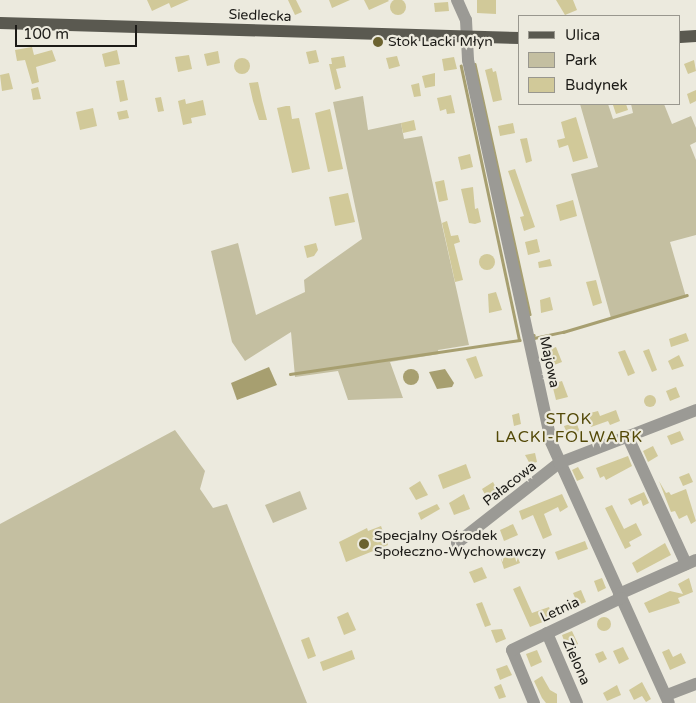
<!DOCTYPE html>
<meta charset="utf-8">
<style>
body{margin:0}
#map{position:relative;width:696px;height:703px;overflow:hidden;background:#eceade;font-family:"Varela Round",sans-serif}
div>[style]{position:absolute}
.green>*{inset:0;background:#c4bfa1}
.water>*{inset:0;background:#a79f70}
.round{border-radius:50%}
.stream>*{height:2.5px;margin:-1.25px;padding:0 1.25px;transform-origin:1.25px;border-radius:1.25px;background:#a79f70}
.building>*{inset:0;background:#d1c999}
.minor>*{height:12px;margin:-6px;padding:0 6px;transform-origin:6px;border-radius:6px;background:#9b9a95}
.major>*{height:12px;margin:-6px;padding:0 6px;transform-origin:6px;border-radius:6px;background:#5a5950}
.dots>*{width:14px;height:14px;translate:-50% -50%;box-sizing:border-box;border:2px solid #eceade;border-radius:50%}
span{translate:-50% -50%;white-space:nowrap;text-align:center;line-height:1.15;-webkit-text-stroke:4.5px #eceade;paint-order:stroke}
.street-label{font-size:14px;color:#1c1b17}
.poi-label{font-size:14px;color:#1c1b17}
.left{translate:0 -50%;text-align:left}
.quarter-label{font-size:16px;color:#534907;letter-spacing:1px}
.legend{position:absolute;left:518px;top:15px;width:162px;height:90px;box-sizing:border-box;background:#eceade;border:1px solid #99978e;margin:0;padding:6px 9px;list-style:none;font-size:15px;color:#1c1b17}
.legend li{display:flex;align-items:center;gap:10px;height:25px}
.legend b{width:25px;border:1px solid #99978e}
.scale{position:absolute;left:15px;top:25px;width:122px;height:22px;box-sizing:border-box;border:2px solid #1c1b17;border-top:0;padding-left:6px;font-size:15px;line-height:18px;white-space:nowrap;color:#1c1b17;-webkit-text-stroke:4px #eceade;paint-order:stroke}
</style>
<div id="map">
<div class="green">
<div style="clip-path:polygon(363px 96px,368px 130px,401px 123px,404px 139px,422px 136px,469px 345px,438px 350px,439px 354px,390px 362px,403px 398px,348px 400px,338px 371px,295px 377px,291px 332px,245px 361px,232px 342px,211px 251px,238px 243px,256px 315px,305px 292px,304px 280px,362px 239px,333px 102px)"></div>
<div style="clip-path:polygon(580px 104px,608px 104px,613px 119px,633px 113px,631px 104px,664px 104px,672px 124px,691px 116px,696px 128px,696px 142px,690px 145px,696px 160px,696px 235px,670px 242px,686px 297px,611px 318px,571px 174px,598px 167px)"></div>
<div style="clip-path:polygon(175px 430px,205px 471px,200px 489px,213px 508px,227px 504px,307px 703px,0 703px,0 524px)"></div>
<div style="clip-path:polygon(300px 491px,307px 509px,273px 523px,265px 505px)"></div>
</div>
<div class="water">
<div style="clip-path:polygon(269px 367px,277px 385px,237px 400px,231px 383px)"></div>
<div class="round" style="left:403px;top:369px;width:16px;height:16px"></div>
<div style="clip-path:polygon(445px 369px,454px 383px,452px 387px,437px 389px,429px 372px)"></div>
</div>
<div class="stream">
<div style="left:475px;top:64px;width:256px;rotate:77.6deg"></div>
<div style="left:534px;top:335px;width:3px;rotate:90deg"></div>
<div style="left:534px;top:338px;width:30px;rotate:-12deg"></div>
<div style="left:563px;top:332px;width:129px;rotate:-16.6deg"></div>
<div style="left:290px;top:374px;width:232px;rotate:-8.4deg"></div>
<div style="left:519px;top:340px;width:280px;rotate:-102deg"></div>
</div>
<div class="building">
<div class="round" style="left:390px;top:-1px;width:16px;height:16px"></div>
<div style="clip-path:polygon(147px 0,189px 0,171px 8px,169px 3px,152px 11px)"></div>
<div style="clip-path:polygon(288px 0,296px 0,302px 12px,295px 15px)"></div>
<div style="clip-path:polygon(329px 0,350px 0,332px 8px)"></div>
<div style="clip-path:polygon(364px 0,388px 0,389px 1px,369px 10px)"></div>
<div style="clip-path:polygon(477px 0,496px 0,496px 14px,477px 13px)"></div>
<div style="clip-path:polygon(556px 0,573px 0,577px 10px,565px 15px)"></div>
<div style="clip-path:polygon(448px 2px,449px 11px,435px 12px,434px 3px)"></div>
<div style="clip-path:polygon(32px 47px,34px 55px,52px 50px,56px 61px,36px 67px,39px 82px,32px 84px,25px 60px,17px 61px,15px 50px)"></div>
<div style="clip-path:polygon(117px 50px,120px 64px,105px 67px,102px 54px)"></div>
<div style="clip-path:polygon(316px 50px,319px 62px,309px 64px,306px 52px)"></div>
<div style="clip-path:polygon(218px 51px,220px 63px,207px 66px,204px 54px)"></div>
<div style="clip-path:polygon(189px 55px,192px 69px,178px 72px,175px 57px)"></div>
<div style="clip-path:polygon(344px 56px,346px 67px,336px 69px,341px 88px,335px 90px,329px 64px,332px 64px,331px 58px)"></div>
<div style="clip-path:polygon(397px 56px,400px 66px,389px 69px,386px 58px)"></div>
<div style="clip-path:polygon(454px 57px,457px 69px,444px 71px,442px 59px)"></div>
<div class="round" style="left:234px;top:58px;width:16px;height:16px"></div>
<div style="clip-path:polygon(694px 60px,696px 71px,688px 74px,684px 64px)"></div>
<div style="clip-path:polygon(492px 68px,493px 72px,496px 71px,502px 100px,493px 102px,485px 70px)"></div>
<div style="clip-path:polygon(9px 73px,13px 89px,2px 91px,0 75px)"></div>
<div style="clip-path:polygon(435px 73px,435px 86px,425px 88px,422px 76px)"></div>
<div style="clip-path:polygon(124px 80px,128px 100px,120px 102px,116px 81px)"></div>
<div style="clip-path:polygon(258px 82px,262px 100px,267px 120px,259px 120px,253px 101px,249px 83px)"></div>
<div style="clip-path:polygon(419px 83px,421px 96px,414px 97px,411px 85px)"></div>
<div style="clip-path:polygon(38px 87px,41px 99px,33px 100px,31px 89px)"></div>
<div style="clip-path:polygon(696px 90px,696px 101px,690px 104px,687px 94px)"></div>
<div style="clip-path:polygon(451px 95px,455px 113px,447px 114px,446px 109px,440px 111px,437px 98px)"></div>
<div style="clip-path:polygon(161px 97px,164px 111px,158px 112px,155px 98px)"></div>
<div style="clip-path:polygon(185px 99px,186px 104px,203px 100px,206px 115px,191px 118px,192px 123px,183px 125px,178px 101px)"></div>
<div style="clip-path:polygon(626px 104px,628px 110px,616px 114px,613px 105px)"></div>
<div style="clip-path:polygon(286px 106px,290px 106px,292px 119px,299px 118px,310px 169px,292px 173px,277px 108px)"></div>
<div style="clip-path:polygon(93px 108px,97px 126px,80px 130px,76px 112px)"></div>
<div style="clip-path:polygon(330px 109px,343px 169px,328px 172px,315px 113px)"></div>
<div style="clip-path:polygon(127px 110px,129px 118px,119px 120px,117px 112px)"></div>
<div style="clip-path:polygon(576px 117px,588px 158px,573px 162px,568px 145px,559px 148px,557px 140px,565px 138px,561px 122px)"></div>
<div style="clip-path:polygon(414px 120px,416px 130px,403px 133px,401px 123px)"></div>
<div style="clip-path:polygon(513px 123px,515px 133px,500px 136px,498px 126px)"></div>
<div style="clip-path:polygon(527px 138px,532px 161px,526px 163px,520px 139px)"></div>
<div style="clip-path:polygon(470px 154px,473px 167px,461px 170px,458px 157px)"></div>
<div style="clip-path:polygon(515px 169px,535px 227px,524px 231px,520px 217px,524px 216px,508px 171px)"></div>
<div style="clip-path:polygon(444px 180px,448px 200px,439px 202px,435px 182px)"></div>
<div style="clip-path:polygon(473px 187px,475px 209px,478px 208px,481px 222px,475px 224px,469px 223px,461px 189px)"></div>
<div style="clip-path:polygon(348px 193px,355px 222px,335px 226px,329px 197px)"></div>
<div style="clip-path:polygon(573px 200px,577px 216px,560px 221px,556px 205px)"></div>
<div style="clip-path:polygon(447px 221px,451px 236px,458px 235px,460px 242px,454px 244px,463px 280px,455px 282px,442px 223px)"></div>
<div style="clip-path:polygon(537px 239px,540px 252px,528px 255px,525px 242px)"></div>
<div style="clip-path:polygon(316px 243px,318px 250px,314px 256px,307px 258px,304px 246px)"></div>
<div class="round" style="left:479px;top:254px;width:16px;height:16px"></div>
<div style="clip-path:polygon(550px 259px,552px 266px,539px 268px,538px 262px)"></div>
<div style="clip-path:polygon(596px 280px,602px 303px,593px 306px,586px 282px)"></div>
<div style="clip-path:polygon(496px 292px,502px 310px,489px 313px,488px 294px)"></div>
<div style="clip-path:polygon(550px 297px,553px 310px,541px 313px,540px 300px)"></div>
<div style="clip-path:polygon(686px 333px,689px 341px,671px 347px,669px 339px)"></div>
<div style="clip-path:polygon(556px 347px,562px 362px,554px 365px,549px 350px)"></div>
<div style="clip-path:polygon(649px 349px,657px 370px,652px 372px,643px 351px)"></div>
<div style="clip-path:polygon(625px 350px,635px 373px,628px 376px,618px 352px)"></div>
<div style="clip-path:polygon(679px 355px,684px 366px,672px 370px,668px 361px)"></div>
<div style="clip-path:polygon(476px 356px,483px 376px,475px 379px,466px 359px)"></div>
<div style="clip-path:polygon(562px 381px,568px 397px,556px 400px,552px 384px)"></div>
<div style="clip-path:polygon(676px 387px,680px 397px,670px 401px,666px 391px)"></div>
<div class="round" style="left:644px;top:395px;width:12px;height:12px"></div>
<div style="clip-path:polygon(616px 410px,620px 421px,610px 425px,608px 421px,591px 427px,586px 414px,598px 411px,600px 416px)"></div>
<div style="clip-path:polygon(519px 413px,521px 424px,514px 426px,512px 415px)"></div>
<div style="clip-path:polygon(576px 422px,580px 432px,568px 436px,564px 426px)"></div>
<div style="clip-path:polygon(680px 431px,684px 440px,671px 445px,667px 436px)"></div>
<div style="clip-path:polygon(653px 446px,658px 456px,648px 462px,643px 451px)"></div>
<div style="clip-path:polygon(535px 453px,537px 462px,530px 464px,525px 455px)"></div>
<div style="clip-path:polygon(628px 456px,632px 466px,606px 480px,604px 476px,600px 478px,596px 468px)"></div>
<div style="clip-path:polygon(466px 464px,471px 478px,443px 489px,438px 475px)"></div>
<div style="clip-path:polygon(578px 467px,584px 478px,577px 481px,572px 470px)"></div>
<div style="clip-path:polygon(689px 473px,693px 482px,683px 486px,679px 477px)"></div>
<div style="clip-path:polygon(420px 481px,428px 495px,416px 500px,409px 488px)"></div>
<div style="clip-path:polygon(659px 481px,666px 493px,669px 492px,671px 495px,686px 489px,696px 521px,691px 524px,687px 515px,679px 519px,675px 511px,671px 512px)"></div>
<div style="clip-path:polygon(493px 482px,499px 493px,488px 500px,482px 489px)"></div>
<div style="clip-path:polygon(644px 492px,649px 503px,643px 506px,641px 500px,631px 505px,628px 499px)"></div>
<div style="clip-path:polygon(464px 494px,470px 509px,454px 515px,449px 503px)"></div>
<div style="clip-path:polygon(562px 494px,568px 507px,560px 512px,558px 507px,544px 514px,552px 535px,543px 539px,533px 515px,522px 520px,519px 511px)"></div>
<div style="clip-path:polygon(437px 504px,440px 509px,421px 520px,418px 513px)"></div>
<div style="clip-path:polygon(612px 505px,624px 529px,636px 523px,642px 535px,629px 542px,631px 546px,625px 549px,605px 508px)"></div>
<div style="clip-path:polygon(513px 524px,518px 535px,504px 541px,500px 530px)"></div>
<div style="clip-path:polygon(381px 526px,388px 545px,346px 562px,339px 542px,367px 528px,368px 531px)"></div>
<div style="clip-path:polygon(585px 541px,588px 549px,558px 560px,555px 552px)"></div>
<div style="clip-path:polygon(665px 543px,671px 555px,637px 573px,632px 563px)"></div>
<div style="clip-path:polygon(516px 553px,520px 563px,504px 569px,501px 559px)"></div>
<div style="clip-path:polygon(482px 567px,487px 578px,474px 583px,469px 572px)"></div>
<div style="clip-path:polygon(602px 578px,606px 588px,598px 592px,594px 581px)"></div>
<div style="clip-path:polygon(689px 578px,693px 592px,678px 598px,680px 603px,649px 613px,644px 603px,670px 591px,683px 594px,678px 584px)"></div>
<div style="clip-path:polygon(520px 586px,532px 613px,549px 607px,553px 618px,530px 627px,513px 589px)"></div>
<div style="clip-path:polygon(581px 590px,586px 602px,578px 605px,573px 593px)"></div>
<div style="clip-path:polygon(482px 602px,491px 625px,485px 627px,476px 604px)"></div>
<div style="clip-path:polygon(348px 612px,356px 630px,344px 635px,337px 617px)"></div>
<div class="round" style="left:597px;top:617px;width:14px;height:14px"></div>
<div style="clip-path:polygon(502px 629px,506px 639px,496px 643px,491px 630px)"></div>
<div style="clip-path:polygon(572px 631px,578px 644px,567px 649px,562px 635px)"></div>
<div style="clip-path:polygon(309px 637px,316px 656px,308px 659px,301px 640px)"></div>
<div style="clip-path:polygon(623px 647px,629px 659px,619px 664px,613px 651px)"></div>
<div style="clip-path:polygon(669px 649px,673px 657px,681px 653px,686px 663px,670px 670px,662px 652px)"></div>
<div style="clip-path:polygon(352px 650px,355px 659px,323px 671px,320px 662px)"></div>
<div style="clip-path:polygon(537px 650px,542px 662px,531px 667px,526px 654px)"></div>
<div style="clip-path:polygon(603px 651px,607px 659px,599px 663px,595px 654px)"></div>
<div style="clip-path:polygon(507px 665px,512px 675px,500px 680px,496px 669px)"></div>
<div style="clip-path:polygon(542px 676px,550px 690px,557px 694px,557px 703px,546px 703px,542px 698px,534px 681px)"></div>
<div style="clip-path:polygon(642px 682px,651px 699px,646px 702px,642px 696px,634px 700px,629px 690px)"></div>
<div style="clip-path:polygon(501px 684px,506px 697px,499px 699px,494px 687px)"></div>
<div style="clip-path:polygon(617px 685px,621px 695px,607px 701px,603px 693px)"></div>
</div>
<div class="minor">
<div style="left:457px;top:0;width:22px;rotate:66deg"></div>
<div style="left:466px;top:20px;width:40px;rotate:87.1deg"></div>
<div style="left:468px;top:60px;width:391px;rotate:77.7deg"></div>
<div style="left:551px;top:442px;width:286px;rotate:65.7deg"></div>
<div style="left:627px;top:435px;width:142px;rotate:65.4deg"></div>
<div style="left:457px;top:543px;width:130px;rotate:-38.1deg"></div>
<div style="left:559px;top:463px;width:147px;rotate:-21.1deg"></div>
<div style="left:619px;top:594px;width:84px;rotate:-23.8deg"></div>
<div style="left:547px;top:633px;width:76px;rotate:66.8deg"></div>
<div style="left:667px;top:695px;width:31px;rotate:-21deg"></div>
<div style="left:534px;top:703px;width:57px;rotate:-112.5deg"></div>
<div style="left:512px;top:650px;width:121px;rotate:-25.5deg"></div>
</div>
<div class="major">
<div style="left:0;top:23px;width:520px;rotate:1.65deg"></div>
<div style="left:680px;top:37px;width:16px;rotate:-4deg"></div>
</div>
<div class="dots">
<div style="left:378px;top:42px;background:#6c6330"></div>
<div style="left:364px;top:544px;background:#6c6330"></div>
</div>
<div class="street-label">
<span style="left:260px;top:16px;rotate:2deg">Siedlecka</span>
<span style="left:549px;top:362px;rotate:78deg">Majowa</span>
<span style="left:510px;top:484px;rotate:-38deg">Pałacowa</span>
<span style="left:560px;top:610px;rotate:-25deg">Letnia</span>
<span style="left:576px;top:662px;rotate:66deg">Zielona</span>
</div>
<div class="poi-label">
<span class="left" style="left:388px;top:42px">Stok Lacki Młyn</span>
<span class="left" style="left:374px;top:544px">Specjalny Ośrodek<br>Społeczno-Wychowawczy</span>
</div>
<div class="quarter-label">
<span style="left:569px;top:428px">STOK<br>LACKI-FOLWARK</span>
</div>
<ul class="legend">
<li><b style="height:6px;background:#5a5950"></b>Ulica</li>
<li><b style="height:14px;background:#c4bfa1"></b>Park</li>
<li><b style="height:14px;background:#d1c999"></b>Budynek</li>
</ul>
<div class="scale">100 m</div>
</div>
